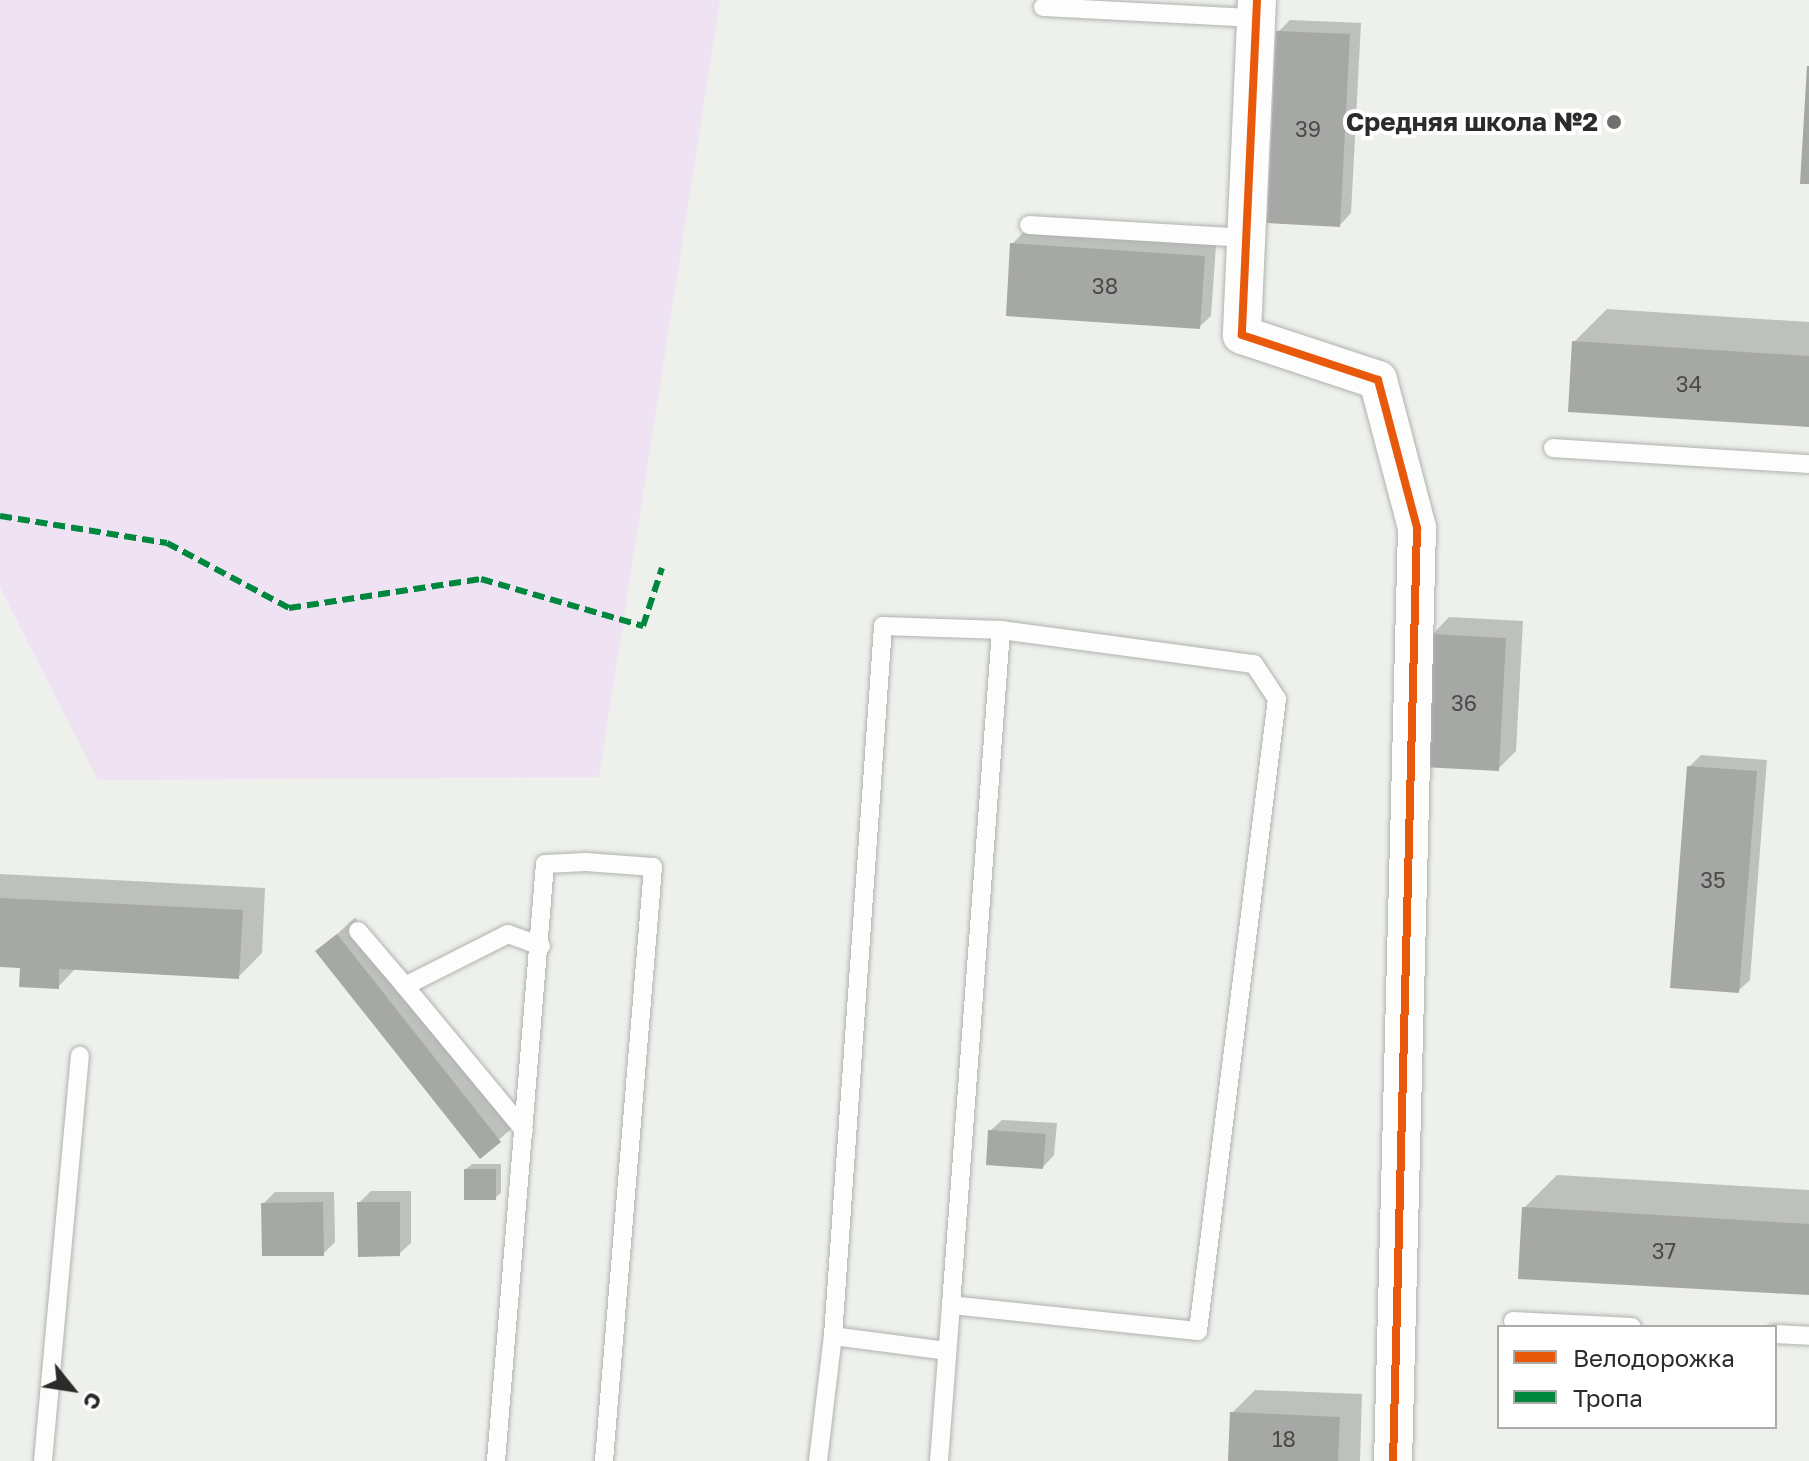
<!DOCTYPE html>
<meta charset="utf-8">
<style>
body{margin:0}
#map{position:relative;width:1809px;height:1461px;overflow:hidden;background:#edf0eb;font-family:"Golos Text",sans-serif}
div>[style]{position:absolute}
.green>*{inset:0;background:#efe2f3}
.shadow>*{inset:0;background:#0003}
.building>*{inset:0;background:#a6a8a5}
.roads{filter:drop-shadow(0 0 2px #afb2ae) drop-shadow(0 0 2px #afb2ae)}
.service>*{height:18px;margin:-9px;padding:0 9px;transform-origin:9px;border-radius:9px;background:#fcfdfc}
.minor>*{height:38px;margin:-19px;padding:0 19px;transform-origin:19px;border-radius:19px;background:#fcfdfc}
.quiet>*{height:6px;margin-top:-3px;transform-origin:0;background:repeating-linear-gradient(90deg,#00873e 0 12px,transparent 0 18px)}
.cycleway>*{height:8px;margin:-4px;padding:0 4px;transform-origin:4px;border-radius:4px;background:#e8590c}
.dots>*{width:22px;height:22px;translate:-50% -50%;box-sizing:border-box;border:4px solid #fff;border-radius:50%}
span{translate:-50% -50%;white-space:nowrap;text-align:center;line-height:1.15;-webkit-text-stroke:8px #fff;paint-order:stroke}
.number-label{font-size:22px;color:#4a4b49}
.number-label span{-webkit-text-stroke-width:0}
.poi-label{font-size:26px;color:#2b2c2a;font-weight:700}
.right{translate:-100% -50%;text-align:right}
.legend{position:absolute;left:1497px;top:1325px;width:280px;height:104px;box-sizing:border-box;background:#fff;border:2px solid #aaabaa;margin:0;padding:10px 14px;list-style:none;font-size:24px;color:#2b2c2a}
.legend li{display:flex;align-items:center;gap:16px;height:40px}
.legend b{width:40px;border:2px solid #aaabaa}
.north{position:absolute;left:32px;top:1349px;width:80px;height:80px;-webkit-text-stroke:6px #fff;paint-order:stroke;rotate:120deg;font-size:22px;font-weight:700;line-height:32px;text-align:center;color:#2b2c2a}
.north::after{content:'';display:block;margin:auto;width:28px;height:36px;background:#2b2c2a;clip-path:polygon(50% 0,100% 100%,50% 72%,0 100%)}
</style>
<div id="map">
<div class="green">
<div style="clip-path:polygon(0 0,720px 0,599px 777px,98px 780px,0 587px)"></div>
</div>
<div class="shadow">
<div style="clip-path:polygon(1290px 20px,1361px 23px,1351px 213px,1340px 225px,1278px 32px)"></div>
<div style="clip-path:polygon(1024px 232px,1216px 245px,1211px 316px,1199px 327px,1012px 244px)"></div>
<div style="clip-path:polygon(1607px 309px,1809px 322px,1809px 425px,1574px 342px)"></div>
<div style="clip-path:polygon(1449px 617px,1523px 621px,1516px 751px,1498px 769px,1432px 635px)"></div>
<div style="clip-path:polygon(1701px 755px,1767px 760px,1750px 980px,1738px 991px,1689px 767px)"></div>
<div style="clip-path:polygon(0 874px,265px 888px,262px 953px,238px 977px,76px 968px,58px 987px,22px 966px,0 965px)"></div>
<div style="clip-path:polygon(355px 918px,518px 1123px,480px 1156px,318px 951px)"></div>
<div style="clip-path:polygon(1002px 1120px,1057px 1123px,1054px 1155px,1043px 1167px,990px 1131px)"></div>
<div style="clip-path:polygon(472px 1164px,501px 1164px,501px 1193px,495px 1198px,466px 1169px)"></div>
<div style="clip-path:polygon(1557px 1175px,1809px 1190px,1809px 1293px,1524px 1208px)"></div>
<div style="clip-path:polygon(371px 1191px,411px 1191px,411px 1243px,399px 1254px,359px 1203px)"></div>
<div style="clip-path:polygon(275px 1192px,334px 1192px,335px 1242px,323px 1254px,263px 1204px)"></div>
<div style="clip-path:polygon(1255px 1390px,1362px 1394px,1360px 1461px,1230px 1461px,1232px 1413px)"></div>
</div>
<div class="building">
<div style="clip-path:polygon(1276px 31px,1350px 34px,1340px 227px,1267px 223px)"></div>
<div style="clip-path:polygon(1807px 66px,1809px 66px,1809px 184px,1800px 184px)"></div>
<div style="clip-path:polygon(1010px 243px,1205px 256px,1200px 329px,1006px 316px)"></div>
<div style="clip-path:polygon(1572px 341px,1809px 356px,1809px 427px,1568px 412px)"></div>
<div style="clip-path:polygon(1430px 634px,1506px 638px,1499px 771px,1422px 767px)"></div>
<div style="clip-path:polygon(1687px 766px,1757px 771px,1739px 993px,1670px 988px)"></div>
<div style="clip-path:polygon(0 898px,243px 910px,239px 979px,59px 969px,59px 989px,19px 987px,20px 968px,0 967px)"></div>
<div style="clip-path:polygon(337px 934px,501px 1142px,480px 1159px,315px 951px)"></div>
<div style="clip-path:polygon(988px 1130px,1046px 1134px,1043px 1169px,986px 1165px)"></div>
<div style="clip-path:polygon(464px 1169px,496px 1169px,496px 1200px,464px 1200px)"></div>
<div style="clip-path:polygon(323px 1202px,324px 1256px,262px 1256px,261px 1203px)"></div>
<div style="clip-path:polygon(357px 1202px,400px 1202px,400px 1256px,358px 1257px)"></div>
<div style="clip-path:polygon(1522px 1207px,1809px 1224px,1809px 1295px,1518px 1279px)"></div>
<div style="clip-path:polygon(1230px 1412px,1340px 1417px,1338px 1461px,1228px 1461px)"></div>
</div>
<div class="roads">
<div class="service">
<div style="left:1043px;top:7px;width:213px;rotate:3deg"></div>
<div style="left:1029px;top:225px;width:218px;rotate:3.4deg"></div>
<div style="left:1553px;top:448px;width:256px;rotate:3.6deg"></div>
<div style="left:358px;top:931px;width:72px;rotate:49.5deg"></div>
<div style="left:524px;top:1130px;width:187px;rotate:-129.6deg"></div>
<div style="left:405px;top:986px;width:115px;rotate:-26.8deg"></div>
<div style="left:508px;top:934px;width:35px;rotate:20deg"></div>
<div style="left:1513px;top:1321px;width:119px;rotate:2.9deg"></div>
<div style="left:1775px;top:1334px;width:34px;rotate:3deg"></div>
<div style="left:833px;top:1336px;width:712px;rotate:-85.97deg"></div>
<div style="left:883px;top:626px;width:118px;rotate:1.9deg"></div>
<div style="left:43px;top:1461px;width:407px;rotate:-84.8deg"></div>
<div style="left:496px;top:1461px;width:599px;rotate:-85.31deg"></div>
<div style="left:545px;top:864px;width:41px;rotate:-2.8deg"></div>
<div style="left:586px;top:862px;width:67px;rotate:4.3deg"></div>
<div style="left:653px;top:867px;width:596px;rotate:94.72deg"></div>
<div style="left:818px;top:1461px;width:126px;rotate:-83.2deg"></div>
<div style="left:833px;top:1336px;width:115px;rotate:7.5deg"></div>
<div style="left:939px;top:1461px;width:156px;rotate:-85.6deg"></div>
<div style="left:951px;top:1305px;width:677px;rotate:-85.76deg"></div>
<div style="left:1001px;top:630px;width:255px;rotate:7.7deg"></div>
<div style="left:1254px;top:664px;width:42px;rotate:56.7deg"></div>
<div style="left:1277px;top:699px;width:637px;rotate:97.13deg"></div>
<div style="left:1198px;top:1331px;width:248px;rotate:-174deg"></div>
</div>
<div class="minor">
<div style="left:1257px;top:0;width:335px;rotate:92.6deg"></div>
<div style="left:1242px;top:335px;width:143px;rotate:18.3deg"></div>
<div style="left:1378px;top:380px;width:153px;rotate:75.2deg"></div>
<div style="left:1417px;top:528px;width:933px;rotate:91.47deg"></div>
</div>
</div>
<div class="quiet">
<div style="left:0;top:516px;width:169px;rotate:9.2deg"></div>
<div style="left:167px;top:543px;width:138px;rotate:28deg"></div>
<div style="left:289px;top:608px;width:194px;rotate:-8.6deg"></div>
<div style="left:481px;top:579px;width:169px;rotate:16.2deg"></div>
<div style="left:643px;top:626px;width:61px;rotate:-71.9deg"></div>
</div>
<div class="cycleway">
<div style="left:1257px;top:0;width:335px;rotate:92.6deg"></div>
<div style="left:1242px;top:335px;width:143px;rotate:18.3deg"></div>
<div style="left:1378px;top:380px;width:153px;rotate:75.2deg"></div>
<div style="left:1417px;top:528px;width:933px;rotate:91.47deg"></div>
</div>
<div class="dots">
<div style="left:1614px;top:122px;background:#6f716e"></div>
</div>
<div class="number-label">
<span style="left:1308px;top:129px">39</span>
<span style="left:1105px;top:286px">38</span>
<span style="left:1689px;top:384px">34</span>
<span style="left:1464px;top:703px">36</span>
<span style="left:1713px;top:880px">35</span>
<span style="left:1664px;top:1251px">37</span>
<span style="left:1284px;top:1439px">18</span>
</div>
<div class="poi-label">
<span class="right" style="left:1598px;top:122px">Средняя школа №2</span>
</div>
<ul class="legend">
<li><b style="height:10px;background:#e8590c"></b>Велодорожка</li>
<li><b style="height:10px;background:#00873e"></b>Тропа</li>
</ul>
<div class="north">С</div>
</div>
